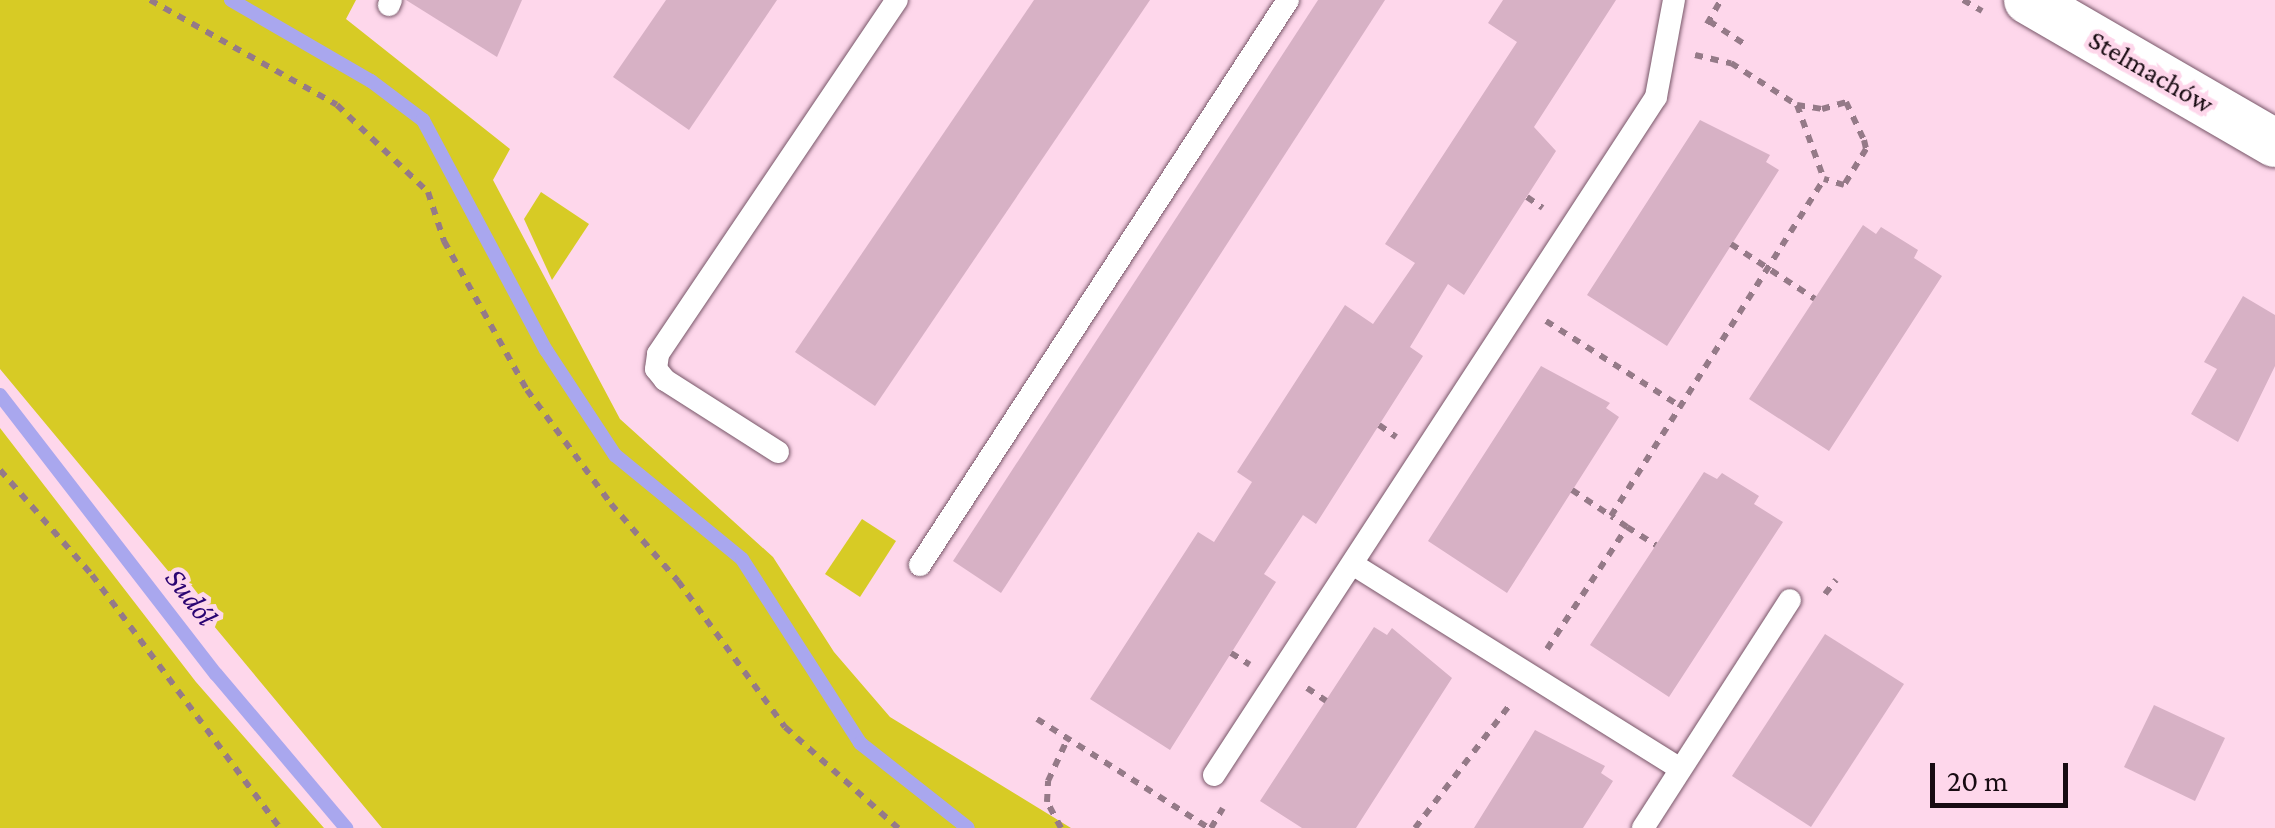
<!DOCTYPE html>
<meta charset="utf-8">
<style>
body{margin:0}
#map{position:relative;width:2275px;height:828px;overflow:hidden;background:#fed7eb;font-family:"Crimson Pro",serif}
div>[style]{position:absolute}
.green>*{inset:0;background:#d7cb25}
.stream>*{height:14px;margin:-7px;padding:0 7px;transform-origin:7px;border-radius:7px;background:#a9a7ee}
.building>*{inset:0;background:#d7b1c5}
.path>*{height:6px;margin-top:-3px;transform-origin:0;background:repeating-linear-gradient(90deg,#957a88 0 8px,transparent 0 16px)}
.roads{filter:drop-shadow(0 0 2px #775668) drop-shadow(0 0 2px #775668)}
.service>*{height:22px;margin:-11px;padding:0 11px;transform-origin:11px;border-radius:11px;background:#fff}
.minor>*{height:48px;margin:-24px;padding:0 24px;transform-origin:24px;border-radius:24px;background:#fff}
span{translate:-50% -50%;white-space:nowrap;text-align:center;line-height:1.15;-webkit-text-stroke:9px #fed7eb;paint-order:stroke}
.street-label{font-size:28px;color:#180b12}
.water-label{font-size:30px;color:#2a0472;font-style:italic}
.scale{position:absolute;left:1930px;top:763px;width:138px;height:45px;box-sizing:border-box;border:5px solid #180b12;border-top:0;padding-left:12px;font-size:30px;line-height:35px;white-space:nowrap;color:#180b12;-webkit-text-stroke:8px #fed7eb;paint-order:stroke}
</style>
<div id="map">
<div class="green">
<div style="clip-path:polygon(0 0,356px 0,346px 19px,510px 149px,493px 180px,620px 419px,773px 557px,834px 652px,890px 717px,1071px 828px,382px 828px,0 369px)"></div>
<div style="clip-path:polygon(541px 192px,589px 224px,552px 280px,524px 219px)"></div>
<div style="clip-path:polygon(0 428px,196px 682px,324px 828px,0 828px)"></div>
<div style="clip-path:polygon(862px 519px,896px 541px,860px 597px,825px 574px)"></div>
</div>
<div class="stream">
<div style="left:231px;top:0;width:162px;rotate:30.1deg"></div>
<div style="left:371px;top:81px;width:65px;rotate:36.9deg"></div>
<div style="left:423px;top:120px;width:261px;rotate:61.9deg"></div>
<div style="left:546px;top:350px;width:126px;rotate:56.7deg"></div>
<div style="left:615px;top:455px;width:164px;rotate:39.3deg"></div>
<div style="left:742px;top:559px;width:219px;rotate:57.3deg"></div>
<div style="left:860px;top:743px;width:137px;rotate:38.2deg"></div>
<div style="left:0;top:395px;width:353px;rotate:52.3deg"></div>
<div style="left:216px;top:674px;width:202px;rotate:49.8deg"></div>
</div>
<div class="building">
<div style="clip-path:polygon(406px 0,522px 0,497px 57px)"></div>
<div style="clip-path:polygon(666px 0,777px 0,689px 130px,613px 77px)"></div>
<div style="clip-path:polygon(1034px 0,1150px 0,875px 406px,795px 352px)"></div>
<div style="clip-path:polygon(1318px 0,1385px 0,1001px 593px,953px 561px)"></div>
<div style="clip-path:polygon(1503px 0,1616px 0,1534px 127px,1556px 151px,1464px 295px,1448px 284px,1410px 347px,1423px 356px,1316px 524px,1303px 515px,1264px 574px,1276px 582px,1170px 750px,1090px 699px,1198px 532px,1214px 542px,1252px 482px,1237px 472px,1345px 305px,1373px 324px,1415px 263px,1385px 244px,1517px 42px,1488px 23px)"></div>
<div style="clip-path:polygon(1700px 120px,1770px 155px,1766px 162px,1779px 170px,1667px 346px,1587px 295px)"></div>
<div style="clip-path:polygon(1863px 225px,1876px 234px,1881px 227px,1918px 250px,1914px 258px,1942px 276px,1829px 451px,1749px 399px)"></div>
<div style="clip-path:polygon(2243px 296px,2275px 315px,2275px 366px,2238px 442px,2191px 414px,2217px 369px,2204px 362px)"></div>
<div style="clip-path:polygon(1541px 366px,1610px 403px,1606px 408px,1619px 417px,1507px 593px,1428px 541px)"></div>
<div style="clip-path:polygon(1704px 472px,1717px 479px,1722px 473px,1759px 496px,1754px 504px,1783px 522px,1669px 697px,1590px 645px)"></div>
<div style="clip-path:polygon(1374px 627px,1387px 635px,1392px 628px,1452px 678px,1356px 828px,1302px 828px,1260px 801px)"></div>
<div style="clip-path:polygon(1825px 634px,1904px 684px,1811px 827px,1732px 776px)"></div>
<div style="clip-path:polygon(2154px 705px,2225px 738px,2195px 801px,2124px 767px)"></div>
<div style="clip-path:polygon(1535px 730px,1605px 766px,1601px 773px,1613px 781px,1583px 828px,1474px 828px)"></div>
</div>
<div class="path">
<div style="left:150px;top:0;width:214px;rotate:29.3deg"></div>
<div style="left:337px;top:105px;width:126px;rotate:43.7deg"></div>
<div style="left:428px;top:192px;width:52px;rotate:71.9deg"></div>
<div style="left:444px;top:241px;width:171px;rotate:60.9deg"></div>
<div style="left:527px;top:390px;width:142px;rotate:53.6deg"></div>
<div style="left:611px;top:504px;width:102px;rotate:49deg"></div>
<div style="left:678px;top:581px;width:181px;rotate:53.8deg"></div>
<div style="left:785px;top:727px;width:152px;rotate:41.8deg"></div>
<div style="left:1963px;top:0;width:22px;rotate:30deg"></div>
<div style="left:1709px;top:21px;width:44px;rotate:33deg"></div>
<div style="left:1707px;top:24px;width:28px;rotate:-60deg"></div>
<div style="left:1695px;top:55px;width:37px;rotate:13deg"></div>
<div style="left:1731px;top:63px;width:78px;rotate:32.5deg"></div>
<div style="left:1797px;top:105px;width:79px;rotate:70deg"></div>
<div style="left:1797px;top:105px;width:25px;rotate:9deg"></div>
<div style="left:1822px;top:109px;width:25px;rotate:-16deg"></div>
<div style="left:1846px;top:102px;width:42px;rotate:64.7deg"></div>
<div style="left:1864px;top:140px;width:9px;rotate:77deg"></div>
<div style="left:1866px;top:149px;width:42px;rotate:121.4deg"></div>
<div style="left:1844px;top:185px;width:21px;rotate:-163deg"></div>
<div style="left:1527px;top:197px;width:19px;rotate:35deg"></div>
<div style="left:1731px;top:244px;width:100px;rotate:33.2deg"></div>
<div style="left:1546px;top:321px;width:159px;rotate:32.4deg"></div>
<div style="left:1379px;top:425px;width:21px;rotate:35deg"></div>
<div style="left:0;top:470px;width:140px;rotate:48.8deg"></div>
<div style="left:92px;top:575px;width:315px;rotate:53.4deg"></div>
<div style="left:1572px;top:490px;width:47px;rotate:33.7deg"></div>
<div style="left:1627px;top:527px;width:34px;rotate:32deg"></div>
<div style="left:1825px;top:594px;width:18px;rotate:-52deg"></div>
<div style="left:1547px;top:649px;width:146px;rotate:-56.7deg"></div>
<div style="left:1627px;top:527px;width:19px;rotate:-145deg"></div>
<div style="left:1611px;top:516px;width:399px;rotate:-57.7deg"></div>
<div style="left:1231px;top:653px;width:22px;rotate:32deg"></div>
<div style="left:1307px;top:688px;width:23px;rotate:34deg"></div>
<div style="left:1037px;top:719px;width:204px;rotate:32.4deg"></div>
<div style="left:1061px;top:828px;width:30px;rotate:-118deg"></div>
<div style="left:1047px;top:802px;width:21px;rotate:-87deg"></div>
<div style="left:1048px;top:781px;width:47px;rotate:-65.1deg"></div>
<div style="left:1211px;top:828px;width:23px;rotate:-59deg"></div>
<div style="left:1415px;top:828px;width:159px;rotate:-52.4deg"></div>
</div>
<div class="roads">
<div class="service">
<div style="left:389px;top:5px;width:5px;rotate:-68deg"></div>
<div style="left:778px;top:452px;width:134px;rotate:-147.5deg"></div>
<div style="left:665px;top:380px;width:14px;rotate:-129deg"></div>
<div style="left:656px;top:369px;width:15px;rotate:-82deg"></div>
<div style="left:658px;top:354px;width:427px;rotate:-56deg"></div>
<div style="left:920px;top:565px;width:674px;rotate:-56.92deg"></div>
<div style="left:1354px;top:565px;width:385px;rotate:32deg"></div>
<div style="left:1214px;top:775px;width:809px;rotate:-56.9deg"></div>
<div style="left:1656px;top:97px;width:99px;rotate:-79.5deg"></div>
<div style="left:1643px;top:828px;width:271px;rotate:-57.2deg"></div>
</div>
<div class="minor">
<div style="left:2028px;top:0;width:285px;rotate:30.1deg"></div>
</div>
</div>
<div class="street-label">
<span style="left:2151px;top:72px;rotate:30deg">Stelmachów</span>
</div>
<div class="water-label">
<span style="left:191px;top:597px;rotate:52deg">Sudół</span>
</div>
<div class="scale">20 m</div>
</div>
